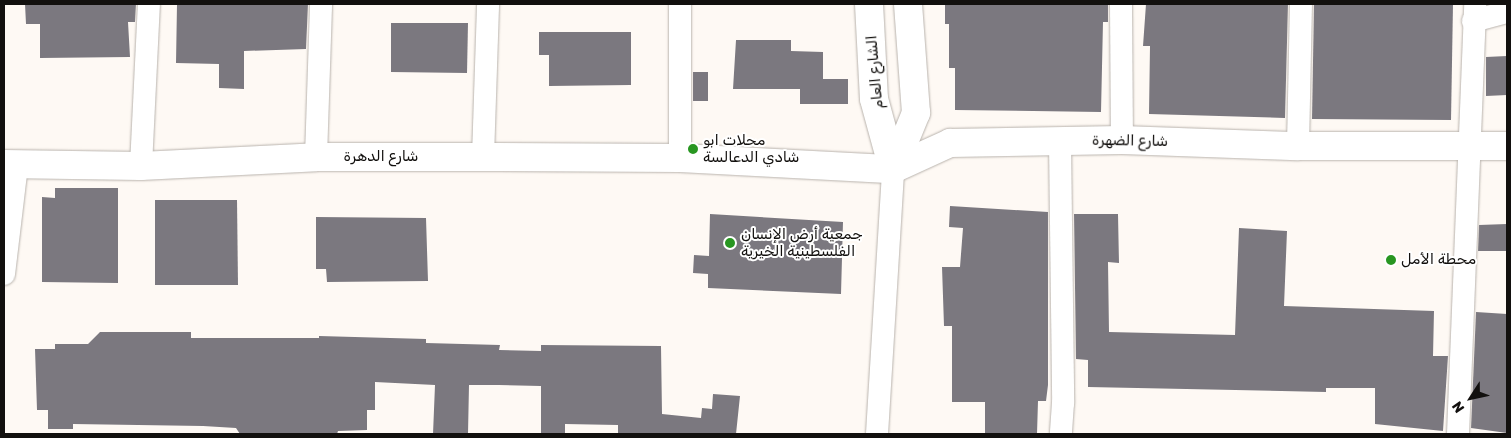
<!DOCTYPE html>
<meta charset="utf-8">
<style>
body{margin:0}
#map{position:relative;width:1511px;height:438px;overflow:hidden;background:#fef9f4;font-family:Rubik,Cairo,sans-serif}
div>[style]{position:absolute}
.building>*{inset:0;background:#7b787f}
.roads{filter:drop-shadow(0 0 1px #b9b3ad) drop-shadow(0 0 1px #b9b3ad)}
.minor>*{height:22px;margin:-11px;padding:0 11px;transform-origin:11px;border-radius:11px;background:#fff}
.tertiary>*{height:28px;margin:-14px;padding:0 14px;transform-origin:14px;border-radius:14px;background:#fff}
.dots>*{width:14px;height:14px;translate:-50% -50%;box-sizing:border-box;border:2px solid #fff;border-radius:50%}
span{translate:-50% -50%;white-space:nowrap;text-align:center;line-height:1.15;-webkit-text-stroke:4px #fff;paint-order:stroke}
.street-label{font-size:15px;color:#12100e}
.poi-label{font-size:15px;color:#12100e}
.left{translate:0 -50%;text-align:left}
.frame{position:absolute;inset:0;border:5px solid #12100e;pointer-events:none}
.north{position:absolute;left:1446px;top:373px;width:50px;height:50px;-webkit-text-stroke:4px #fff;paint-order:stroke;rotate:235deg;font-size:14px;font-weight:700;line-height:20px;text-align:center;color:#12100e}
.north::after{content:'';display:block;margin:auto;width:18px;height:22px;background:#12100e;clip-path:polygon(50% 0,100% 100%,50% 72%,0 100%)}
</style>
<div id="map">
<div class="building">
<div style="clip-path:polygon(25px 4px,136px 4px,135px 22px,128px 22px,130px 57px,40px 58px,40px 24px,26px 24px)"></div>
<div style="clip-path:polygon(177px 4px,308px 4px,306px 49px,244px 51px,244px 89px,219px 88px,219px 64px,176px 63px)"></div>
<div style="clip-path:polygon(945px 4px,1108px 4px,1108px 22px,1103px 22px,1101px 112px,955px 110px,955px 68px,949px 68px,949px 24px,945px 24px)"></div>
<div style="clip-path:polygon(1146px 4px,1288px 4px,1285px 118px,1149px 114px,1150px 46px,1143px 46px)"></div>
<div style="clip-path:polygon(1314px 4px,1453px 4px,1451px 120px,1312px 119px)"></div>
<div style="clip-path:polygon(391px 23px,468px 23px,467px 73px,391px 72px)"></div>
<div style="clip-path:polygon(539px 32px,631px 32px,631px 85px,549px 86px,549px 55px,539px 55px)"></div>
<div style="clip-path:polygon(736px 40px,791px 40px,791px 51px,823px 52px,823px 79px,848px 79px,848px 104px,800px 104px,800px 89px,733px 89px)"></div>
<div style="clip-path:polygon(1507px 56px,1507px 95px,1486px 96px,1486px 57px)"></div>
<div style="clip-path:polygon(693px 72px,708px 72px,708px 101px,693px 101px)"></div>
<div style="clip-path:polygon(55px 188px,118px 188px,118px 283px,42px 282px,42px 197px,55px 198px)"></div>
<div style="clip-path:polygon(155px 200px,237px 200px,238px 285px,155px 285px)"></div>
<div style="clip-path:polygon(950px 206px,1048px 212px,1048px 385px,1046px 401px,1038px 401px,1037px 434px,985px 434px,985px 402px,952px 402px,952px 326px,944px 326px,942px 267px,960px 267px,963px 228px,949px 227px)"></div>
<div style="clip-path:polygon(710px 214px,843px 222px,841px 294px,708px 288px,708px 274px,693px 273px,694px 255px,709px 256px)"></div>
<div style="clip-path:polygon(1074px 214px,1118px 214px,1119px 263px,1108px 262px,1109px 332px,1235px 335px,1239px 228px,1287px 231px,1284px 306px,1434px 311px,1433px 356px,1448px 356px,1443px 431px,1375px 424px,1375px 388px,1326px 388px,1326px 392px,1088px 387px,1088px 360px,1076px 359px)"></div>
<div style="clip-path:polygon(316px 217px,426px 218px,428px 281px,327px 282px,326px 269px,316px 269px)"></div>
<div style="clip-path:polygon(1507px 224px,1507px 251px,1478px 251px,1479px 225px)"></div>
<div style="clip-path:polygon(1476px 312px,1507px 314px,1507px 433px,1471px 428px)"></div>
<div style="clip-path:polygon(100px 332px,191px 332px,191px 338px,319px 338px,319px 336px,426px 339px,426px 343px,500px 345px,499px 350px,541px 351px,541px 345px,661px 346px,662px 414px,701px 418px,702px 408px,712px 409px,713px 394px,740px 396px,736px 434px,618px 434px,618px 425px,565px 424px,565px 434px,541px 434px,541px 386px,499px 385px,469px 385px,468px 434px,433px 434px,435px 385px,375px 382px,375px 410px,367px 410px,367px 430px,338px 431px,337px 434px,240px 434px,236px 428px,203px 426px,73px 424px,73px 429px,48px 429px,48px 410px,37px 410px,35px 349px,55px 349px,55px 344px,88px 344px)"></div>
</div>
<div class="roads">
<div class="minor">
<div style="left:1121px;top:4px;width:136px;rotate:89.6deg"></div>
<div style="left:1473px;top:21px;width:35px;rotate:-15deg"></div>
<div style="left:1060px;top:141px;width:262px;rotate:89.3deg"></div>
<div style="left:1063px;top:403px;width:31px;rotate:94deg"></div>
<div style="left:1298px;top:146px;width:142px;rotate:-88.8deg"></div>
<div style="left:316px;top:157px;width:153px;rotate:-88.1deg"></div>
<div style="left:483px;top:157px;width:153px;rotate:-88.1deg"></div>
<div style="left:680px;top:158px;width:154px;rotate:-90deg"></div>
<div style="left:141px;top:166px;width:162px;rotate:-87.2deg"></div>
<div style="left:4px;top:274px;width:110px;rotate:-83.2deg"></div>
<div style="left:877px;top:434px;width:265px;rotate:-86.5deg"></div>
<div style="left:1458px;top:434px;width:430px;rotate:-87.7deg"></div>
</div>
<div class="tertiary">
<div style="left:869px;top:4px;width:95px;rotate:87deg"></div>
<div style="left:874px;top:99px;width:73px;rotate:74.8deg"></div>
<div style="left:4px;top:164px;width:137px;rotate:0.8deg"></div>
<div style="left:141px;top:166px;width:175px;rotate:-2.9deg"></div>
<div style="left:316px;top:157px;width:167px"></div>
<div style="left:483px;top:157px;width:197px;rotate:0.3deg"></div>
<div style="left:680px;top:158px;width:213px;rotate:3deg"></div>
<div style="left:893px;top:169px;width:63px;rotate:-24.5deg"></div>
<div style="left:950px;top:143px;width:172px;rotate:-1deg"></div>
<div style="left:1122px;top:140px;width:176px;rotate:2deg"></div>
<div style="left:1298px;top:146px;width:209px"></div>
<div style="left:893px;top:169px;width:61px;rotate:-67.7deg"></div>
<div style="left:916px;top:113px;width:109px;rotate:-94.2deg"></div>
</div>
</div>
<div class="dots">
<div style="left:693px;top:149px;background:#289621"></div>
<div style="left:730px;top:243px;background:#289621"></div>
<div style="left:1391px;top:260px;background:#289621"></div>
</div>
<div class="street-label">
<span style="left:875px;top:72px;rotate:-95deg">الشارع العام</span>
<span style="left:1130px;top:141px;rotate:1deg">شارع الضهرة</span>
<span style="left:381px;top:157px">شارع الدهرة</span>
</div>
<div class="poi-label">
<span class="left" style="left:703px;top:149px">محلات ابو<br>شادي الدعالسة</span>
<span class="left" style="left:741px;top:243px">جمعية أرض الإنسان<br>الفلسطينية الخيرية</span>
<span class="left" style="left:1401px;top:260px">محطة الأمل</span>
</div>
<div class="frame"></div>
<div class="north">N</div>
</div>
